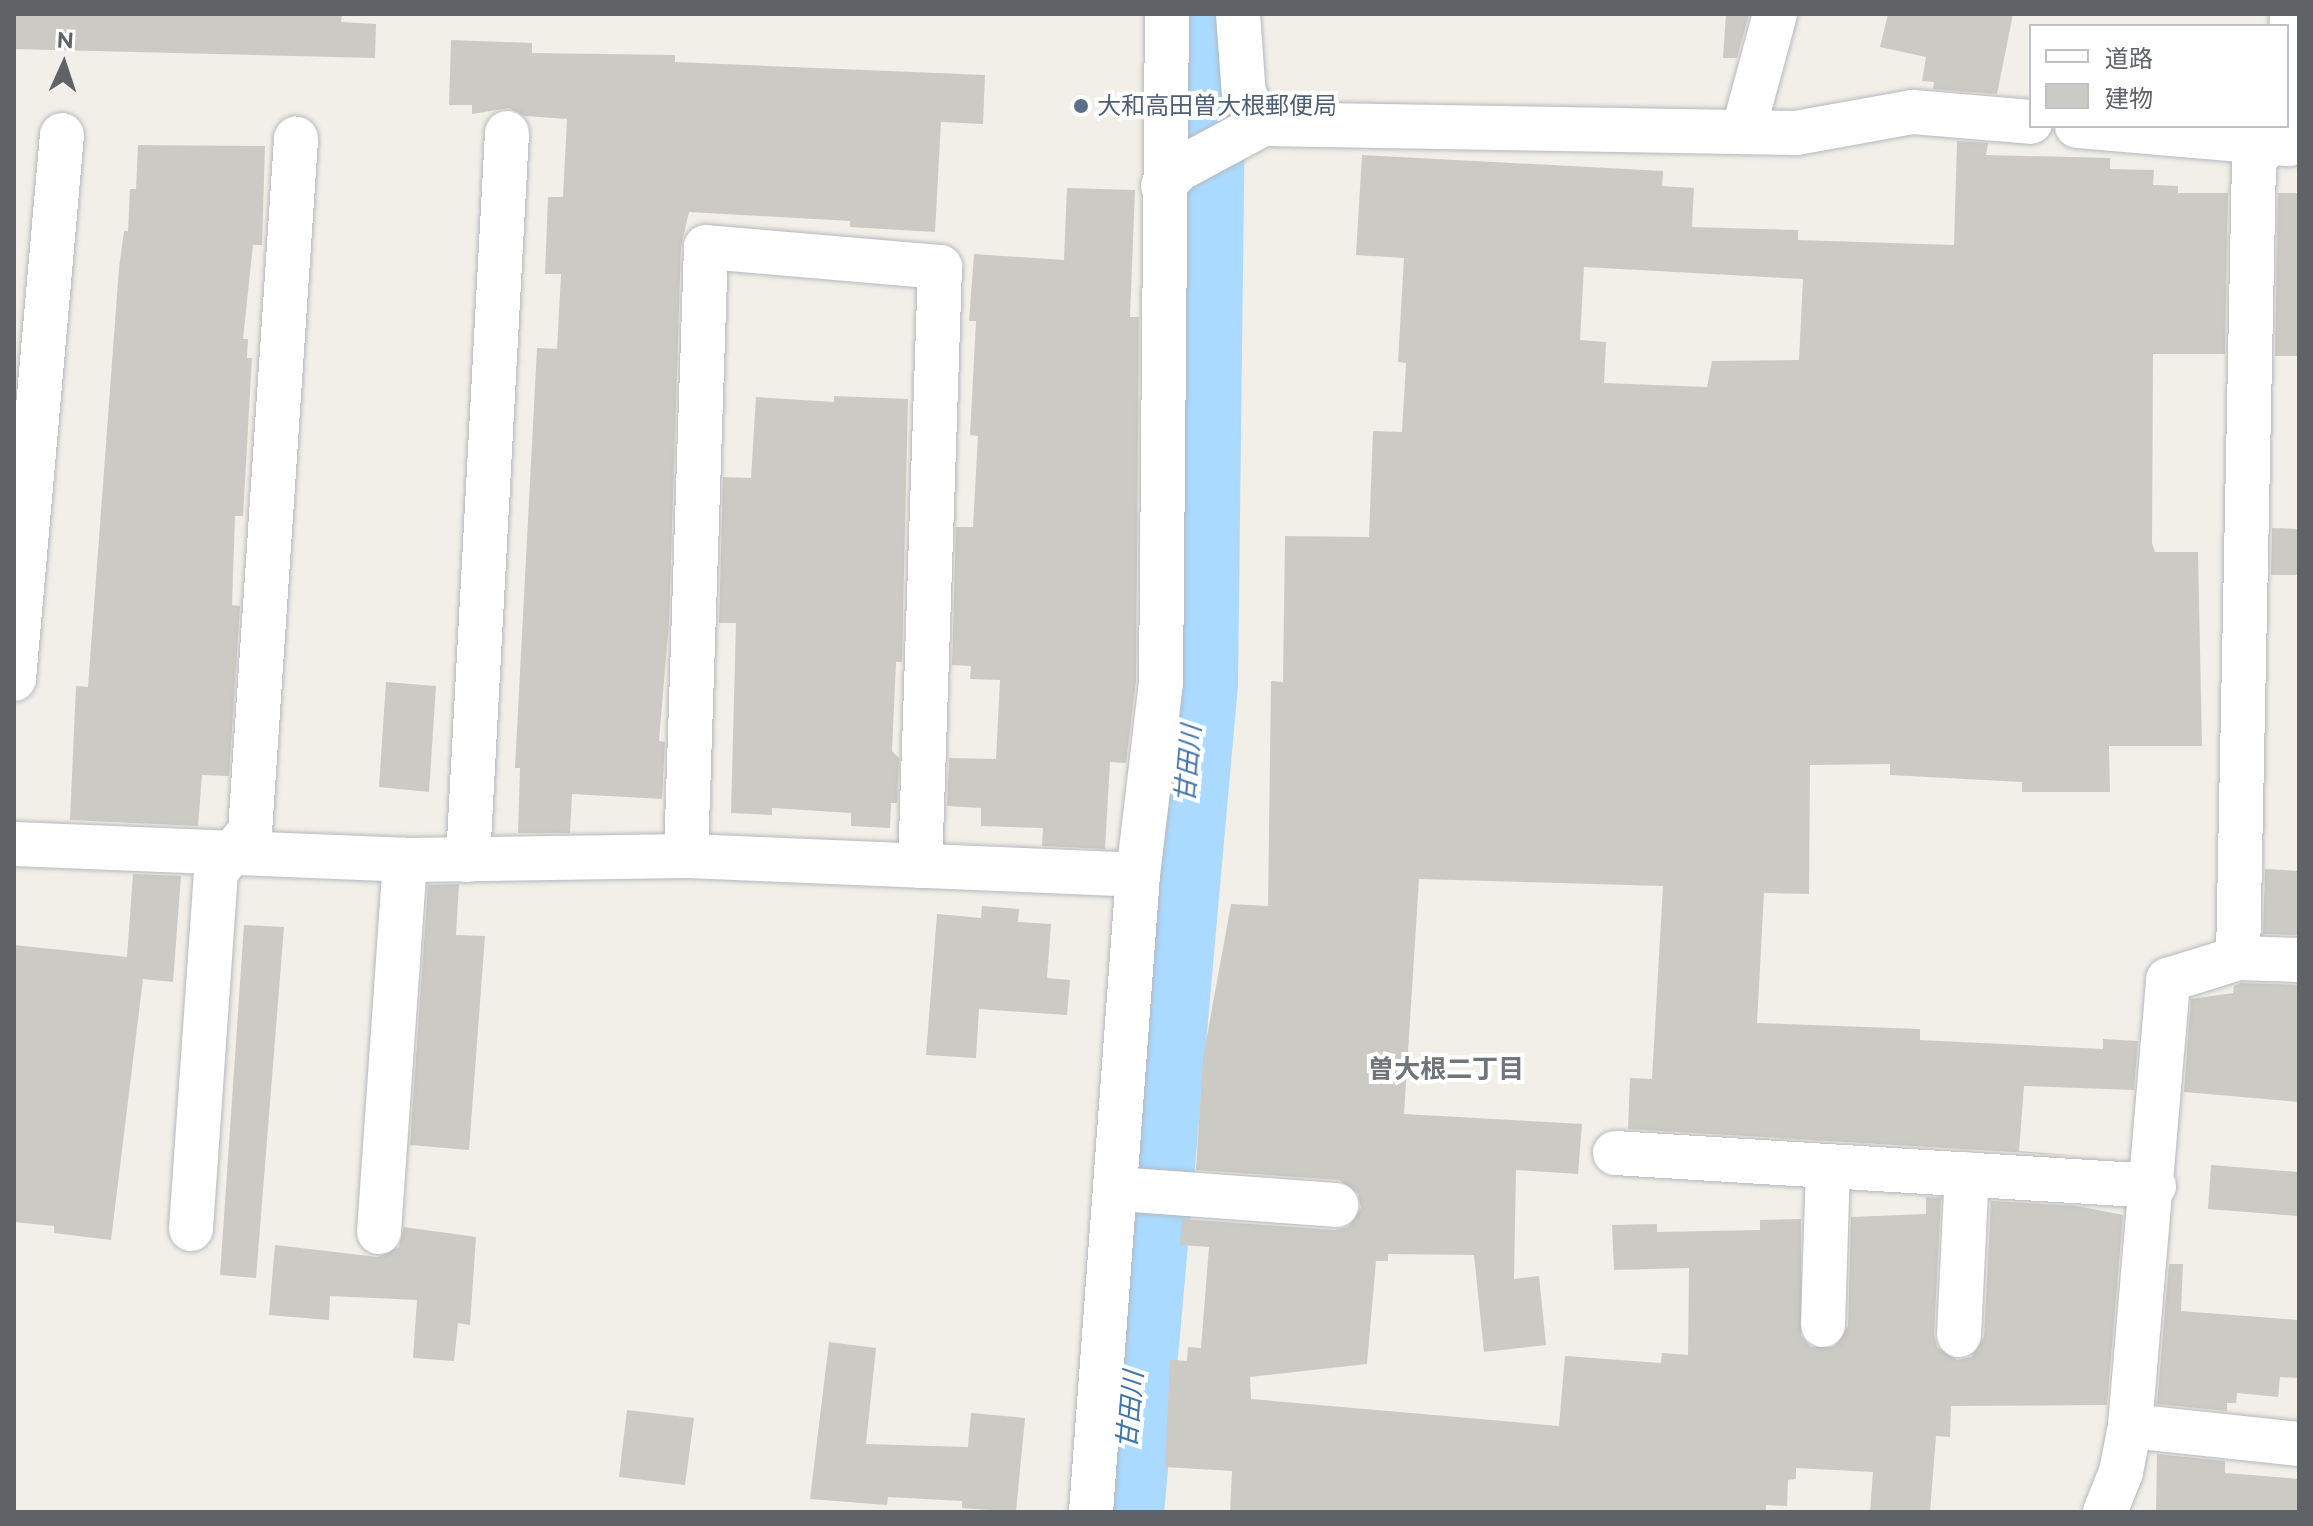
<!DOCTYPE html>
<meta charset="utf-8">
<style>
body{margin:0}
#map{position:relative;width:2313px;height:1526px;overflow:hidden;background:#f1efe8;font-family:Raleway,"Noto Sans JP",sans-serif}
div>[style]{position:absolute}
.river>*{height:84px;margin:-42px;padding:0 42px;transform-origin:42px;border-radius:42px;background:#aadaff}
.building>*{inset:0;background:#cccac5}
.roads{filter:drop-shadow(0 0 2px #b5b8bc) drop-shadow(0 0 2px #b5b8bc)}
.minor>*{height:44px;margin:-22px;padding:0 22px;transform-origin:22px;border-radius:22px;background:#fff}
.dots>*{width:22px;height:22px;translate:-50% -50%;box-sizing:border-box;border:4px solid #fff;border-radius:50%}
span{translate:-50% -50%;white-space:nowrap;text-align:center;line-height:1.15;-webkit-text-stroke:8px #fff;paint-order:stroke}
.service-label{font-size:24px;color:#4e5e75}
.left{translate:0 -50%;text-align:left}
.water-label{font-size:26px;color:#4174aa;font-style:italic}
.neighbourhood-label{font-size:26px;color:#70757a;font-weight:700}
.frame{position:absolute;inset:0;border:16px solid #5f6368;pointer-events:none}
.legend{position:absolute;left:2029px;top:24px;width:260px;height:104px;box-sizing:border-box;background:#fff;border:2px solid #bfc1c3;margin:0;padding:10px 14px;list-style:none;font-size:24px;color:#5f6368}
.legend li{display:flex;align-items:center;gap:16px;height:40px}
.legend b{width:40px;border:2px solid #bfc1c3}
.north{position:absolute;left:24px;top:24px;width:80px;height:80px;-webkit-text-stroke:6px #fff;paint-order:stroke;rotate:3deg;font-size:22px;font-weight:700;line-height:32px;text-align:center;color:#5f6368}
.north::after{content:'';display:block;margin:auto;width:28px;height:36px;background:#5f6368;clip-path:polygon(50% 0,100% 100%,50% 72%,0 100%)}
</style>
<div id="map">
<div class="river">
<div style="left:1122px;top:1512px;width:832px;rotate:-84.9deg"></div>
<div style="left:1196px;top:683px;width:669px;rotate:-89.31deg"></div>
</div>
<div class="building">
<div style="clip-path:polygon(14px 14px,342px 14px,341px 22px,376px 24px,375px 58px,14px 49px)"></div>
<div style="clip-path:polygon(1726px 14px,1749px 14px,1737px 58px,1723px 58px)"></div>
<div style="clip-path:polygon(1888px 14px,2013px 14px,1997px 94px,1933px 89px,1934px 82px,1922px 81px,1926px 57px,1880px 47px)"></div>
<div style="clip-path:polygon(451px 40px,532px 43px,532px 53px,675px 55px,675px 62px,985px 75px,983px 124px,941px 122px,935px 232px,850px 227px,850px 221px,689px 212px,681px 246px,669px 621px,659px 741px,665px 742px,662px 799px,572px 794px,570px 833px,518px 833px,520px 768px,515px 768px,537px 348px,557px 349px,561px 274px,545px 274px,548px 197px,563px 197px,567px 119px,525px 116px,509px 108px,472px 114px,472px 105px,449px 105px)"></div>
<div style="clip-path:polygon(evenodd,1957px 141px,1988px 143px,1986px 155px,2110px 158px,2110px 169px,2154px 170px,2153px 185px,2178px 186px,2178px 193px,2228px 193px,2225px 354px,2153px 354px,2152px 543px,2155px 552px,2198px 552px,2202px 746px,2109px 746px,2110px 792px,2022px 792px,2022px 782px,1890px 775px,1890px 764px,1810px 765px,1809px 894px,1764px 893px,1757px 1023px,1920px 1029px,1920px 1040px,2103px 1049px,2103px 1039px,2138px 1041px,2134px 1090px,2024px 1086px,2019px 1151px,2080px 1156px,1628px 1129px,1630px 1078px,1652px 1079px,1663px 886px,1419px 879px,1404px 1114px,1582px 1124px,1578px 1174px,1516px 1170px,1514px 1279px,1539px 1276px,1546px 1345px,1484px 1352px,1474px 1255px,1388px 1254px,1388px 1261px,1376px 1261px,1367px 1364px,1250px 1377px,1251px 1399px,1559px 1426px,1565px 1356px,1661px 1363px,1662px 1353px,1688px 1355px,1689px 1268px,1614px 1270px,1612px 1225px,1657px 1224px,1657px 1232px,1760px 1230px,1760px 1220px,1801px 1219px,1801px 1336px,1811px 1347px,1834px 1347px,1848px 1326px,1851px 1217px,1926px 1214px,1926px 1197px,1941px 1198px,1934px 1335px,1937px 1347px,1957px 1360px,1971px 1357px,1984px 1337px,1991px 1201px,2077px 1206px,2123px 1215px,2107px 1405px,1951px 1406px,1950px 1437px,1936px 1436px,1930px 1512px,1870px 1512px,1873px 1472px,1796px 1468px,1796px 1479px,1788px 1480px,1787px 1506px,1766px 1505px,1766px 1512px,1230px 1512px,1232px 1471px,1165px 1467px,1170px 1360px,1187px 1361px,1188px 1347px,1201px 1348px,1209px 1247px,1180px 1245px,1182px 1219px,1334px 1230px,1348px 1227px,1361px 1208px,1358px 1193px,1339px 1180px,1196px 1170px,1203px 1058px,1231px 904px,1268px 906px,1271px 681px,1283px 682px,1285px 536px,1369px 537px,1373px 431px,1402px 432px,1406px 363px,1398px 362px,1404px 258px,1356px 255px,1362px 155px,1663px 171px,1662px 186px,1694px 188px,1692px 227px,1798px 230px,1798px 240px,1954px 245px,1957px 141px,1584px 267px,1803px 279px,1799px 360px,1712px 361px,1707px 387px,1604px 383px,1606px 342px,1580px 340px,1584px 267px)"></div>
<div style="clip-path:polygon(138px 145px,265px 146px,262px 245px,253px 245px,243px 339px,248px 339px,247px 358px,252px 358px,243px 516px,235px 516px,232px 605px,240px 606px,229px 776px,202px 775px,198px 826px,70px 820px,76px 686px,88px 687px,119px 268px,124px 231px,128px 231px,130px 189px,136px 189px)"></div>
<div style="clip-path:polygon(1067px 188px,1135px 190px,1130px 317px,1139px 317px,1136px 681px,1126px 763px,1110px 762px,1105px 849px,1042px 846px,1043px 828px,981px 826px,981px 808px,947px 806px,949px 758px,996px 759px,1000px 680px,970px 679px,971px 666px,952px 665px,956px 527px,973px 527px,978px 436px,970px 435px,976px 321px,969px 321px,974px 254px,1064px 260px)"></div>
<div style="clip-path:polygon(2278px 193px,2299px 193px,2299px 356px,2275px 356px)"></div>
<div style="clip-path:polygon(834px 396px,908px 399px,902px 662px,896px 662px,892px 751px,899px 758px,897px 803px,891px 803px,890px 828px,851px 826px,851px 813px,772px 808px,772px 815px,731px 813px,736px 623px,719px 623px,723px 477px,751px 478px,756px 397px,834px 402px)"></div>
<div style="clip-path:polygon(2272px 528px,2299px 529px,2299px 575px,2271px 575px)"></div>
<div style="clip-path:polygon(386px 682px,436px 686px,429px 792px,379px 787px)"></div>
<div style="clip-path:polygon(2265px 869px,2299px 871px,2299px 935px,2263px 934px)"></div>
<div style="clip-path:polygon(133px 874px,181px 876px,173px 982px,143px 979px,111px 1240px,54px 1233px,54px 1226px,14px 1222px,14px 945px,127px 957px)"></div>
<div style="clip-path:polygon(459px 884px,456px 935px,485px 936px,469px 1150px,410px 1145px,428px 885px)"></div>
<div style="clip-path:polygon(982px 906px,1019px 909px,1018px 922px,1051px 924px,1047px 978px,1070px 980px,1067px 1015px,979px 1009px,976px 1058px,926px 1055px,937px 914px,981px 918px)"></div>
<div style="clip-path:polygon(244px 925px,284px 927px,256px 1278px,220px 1275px)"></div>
<div style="clip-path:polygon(2241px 983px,2299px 985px,2299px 1102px,2184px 1092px,2191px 999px,2233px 993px,2234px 986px)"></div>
<div style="clip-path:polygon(2211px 1165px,2299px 1172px,2299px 1216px,2208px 1209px)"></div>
<div style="clip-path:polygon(404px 1227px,476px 1237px,470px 1325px,458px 1323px,454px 1361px,413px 1358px,417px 1300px,330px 1296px,329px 1320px,269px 1315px,275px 1245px,378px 1257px,399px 1247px)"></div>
<div style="clip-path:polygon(2169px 1264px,2183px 1264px,2181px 1311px,2299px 1320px,2299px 1378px,2280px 1377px,2278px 1397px,2237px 1393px,2236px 1403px,2227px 1403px,2227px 1411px,2157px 1404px)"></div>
<div style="clip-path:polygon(829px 1342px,876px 1348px,866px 1444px,968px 1447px,971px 1413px,1025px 1418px,1016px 1512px,962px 1508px,962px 1501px,888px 1497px,887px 1505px,810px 1499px)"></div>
<div style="clip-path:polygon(627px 1410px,694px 1418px,685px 1485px,619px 1477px)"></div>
<div style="clip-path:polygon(2157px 1454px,2225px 1461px,2225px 1473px,2299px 1479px,2299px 1512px,2156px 1512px)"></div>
</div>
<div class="roads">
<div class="minor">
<div style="left:1238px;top:14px;width:81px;rotate:85.8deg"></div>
<div style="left:1244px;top:95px;width:35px;rotate:57deg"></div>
<div style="left:2287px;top:117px;width:103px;rotate:-87.2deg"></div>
<div style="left:2077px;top:126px;width:213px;rotate:4.9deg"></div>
<div style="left:1743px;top:132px;width:122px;rotate:-74.8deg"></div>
<div style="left:1163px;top:186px;width:23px;rotate:-47deg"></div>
<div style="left:1179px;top:169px;width:95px;rotate:-28.2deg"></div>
<div style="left:1263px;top:124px;width:533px;rotate:0.97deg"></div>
<div style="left:1796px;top:133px;width:119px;rotate:-10.2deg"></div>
<div style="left:1913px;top:112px;width:118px;rotate:4.8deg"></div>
<div style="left:14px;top:679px;width:546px;rotate:-84.96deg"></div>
<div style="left:14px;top:844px;width:391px;rotate:2.3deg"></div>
<div style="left:405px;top:860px;width:281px;rotate:-0.8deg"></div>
<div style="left:686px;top:856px;width:452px;rotate:2.4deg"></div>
<div style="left:686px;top:856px;width:609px;rotate:-88.12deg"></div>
<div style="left:706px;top:247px;width:235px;rotate:4.9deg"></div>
<div style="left:940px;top:267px;width:599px;rotate:91.91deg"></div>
<div style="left:468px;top:860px;width:728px;rotate:-86.93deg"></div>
<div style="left:2238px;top:958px;width:799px;rotate:-88.85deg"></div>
<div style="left:2254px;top:159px;width:47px;rotate:-45deg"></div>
<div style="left:1615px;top:1153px;width:540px;rotate:3.5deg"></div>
<div style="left:1118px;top:1189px;width:219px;rotate:4.2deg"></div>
<div style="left:191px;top:1229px;width:359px;rotate:-86deg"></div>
<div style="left:216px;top:871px;width:52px;rotate:-48.9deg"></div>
<div style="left:250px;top:832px;width:695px;rotate:-86.2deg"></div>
<div style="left:379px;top:1232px;width:373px;rotate:-86deg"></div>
<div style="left:1823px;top:1325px;width:159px;rotate:-88.2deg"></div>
<div style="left:1959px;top:1335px;width:161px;rotate:-87.2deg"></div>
<div style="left:2130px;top:1426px;width:170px;rotate:6.1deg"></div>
<div style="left:1091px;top:1512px;width:639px;rotate:-85.78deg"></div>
<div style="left:1138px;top:875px;width:193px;rotate:-83.2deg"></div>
<div style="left:1161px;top:683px;width:669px;rotate:-89.49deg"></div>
<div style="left:2105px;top:1512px;width:43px;rotate:-68.2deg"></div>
<div style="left:2121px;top:1472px;width:47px;rotate:-78.9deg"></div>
<div style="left:2130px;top:1426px;width:448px;rotate:-85.1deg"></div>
<div style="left:2168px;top:980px;width:73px;rotate:-17.4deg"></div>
<div style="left:2238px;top:958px;width:61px;rotate:1.9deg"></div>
</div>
</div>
<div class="dots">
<div style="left:1081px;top:106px;background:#5c6f8a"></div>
</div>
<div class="service-label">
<span class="left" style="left:1097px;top:106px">大和高田曽大根郵便局</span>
</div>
<div class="water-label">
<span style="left:1189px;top:764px;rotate:-85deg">甘田川</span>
<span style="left:1131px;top:1410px;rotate:-85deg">甘田川</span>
</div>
<div class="neighbourhood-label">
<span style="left:1446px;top:1070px">曽大根二丁目</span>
</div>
<div class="frame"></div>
<ul class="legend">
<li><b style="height:10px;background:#fff"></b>道路</li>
<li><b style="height:22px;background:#cccac5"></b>建物</li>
</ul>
<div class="north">N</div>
</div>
